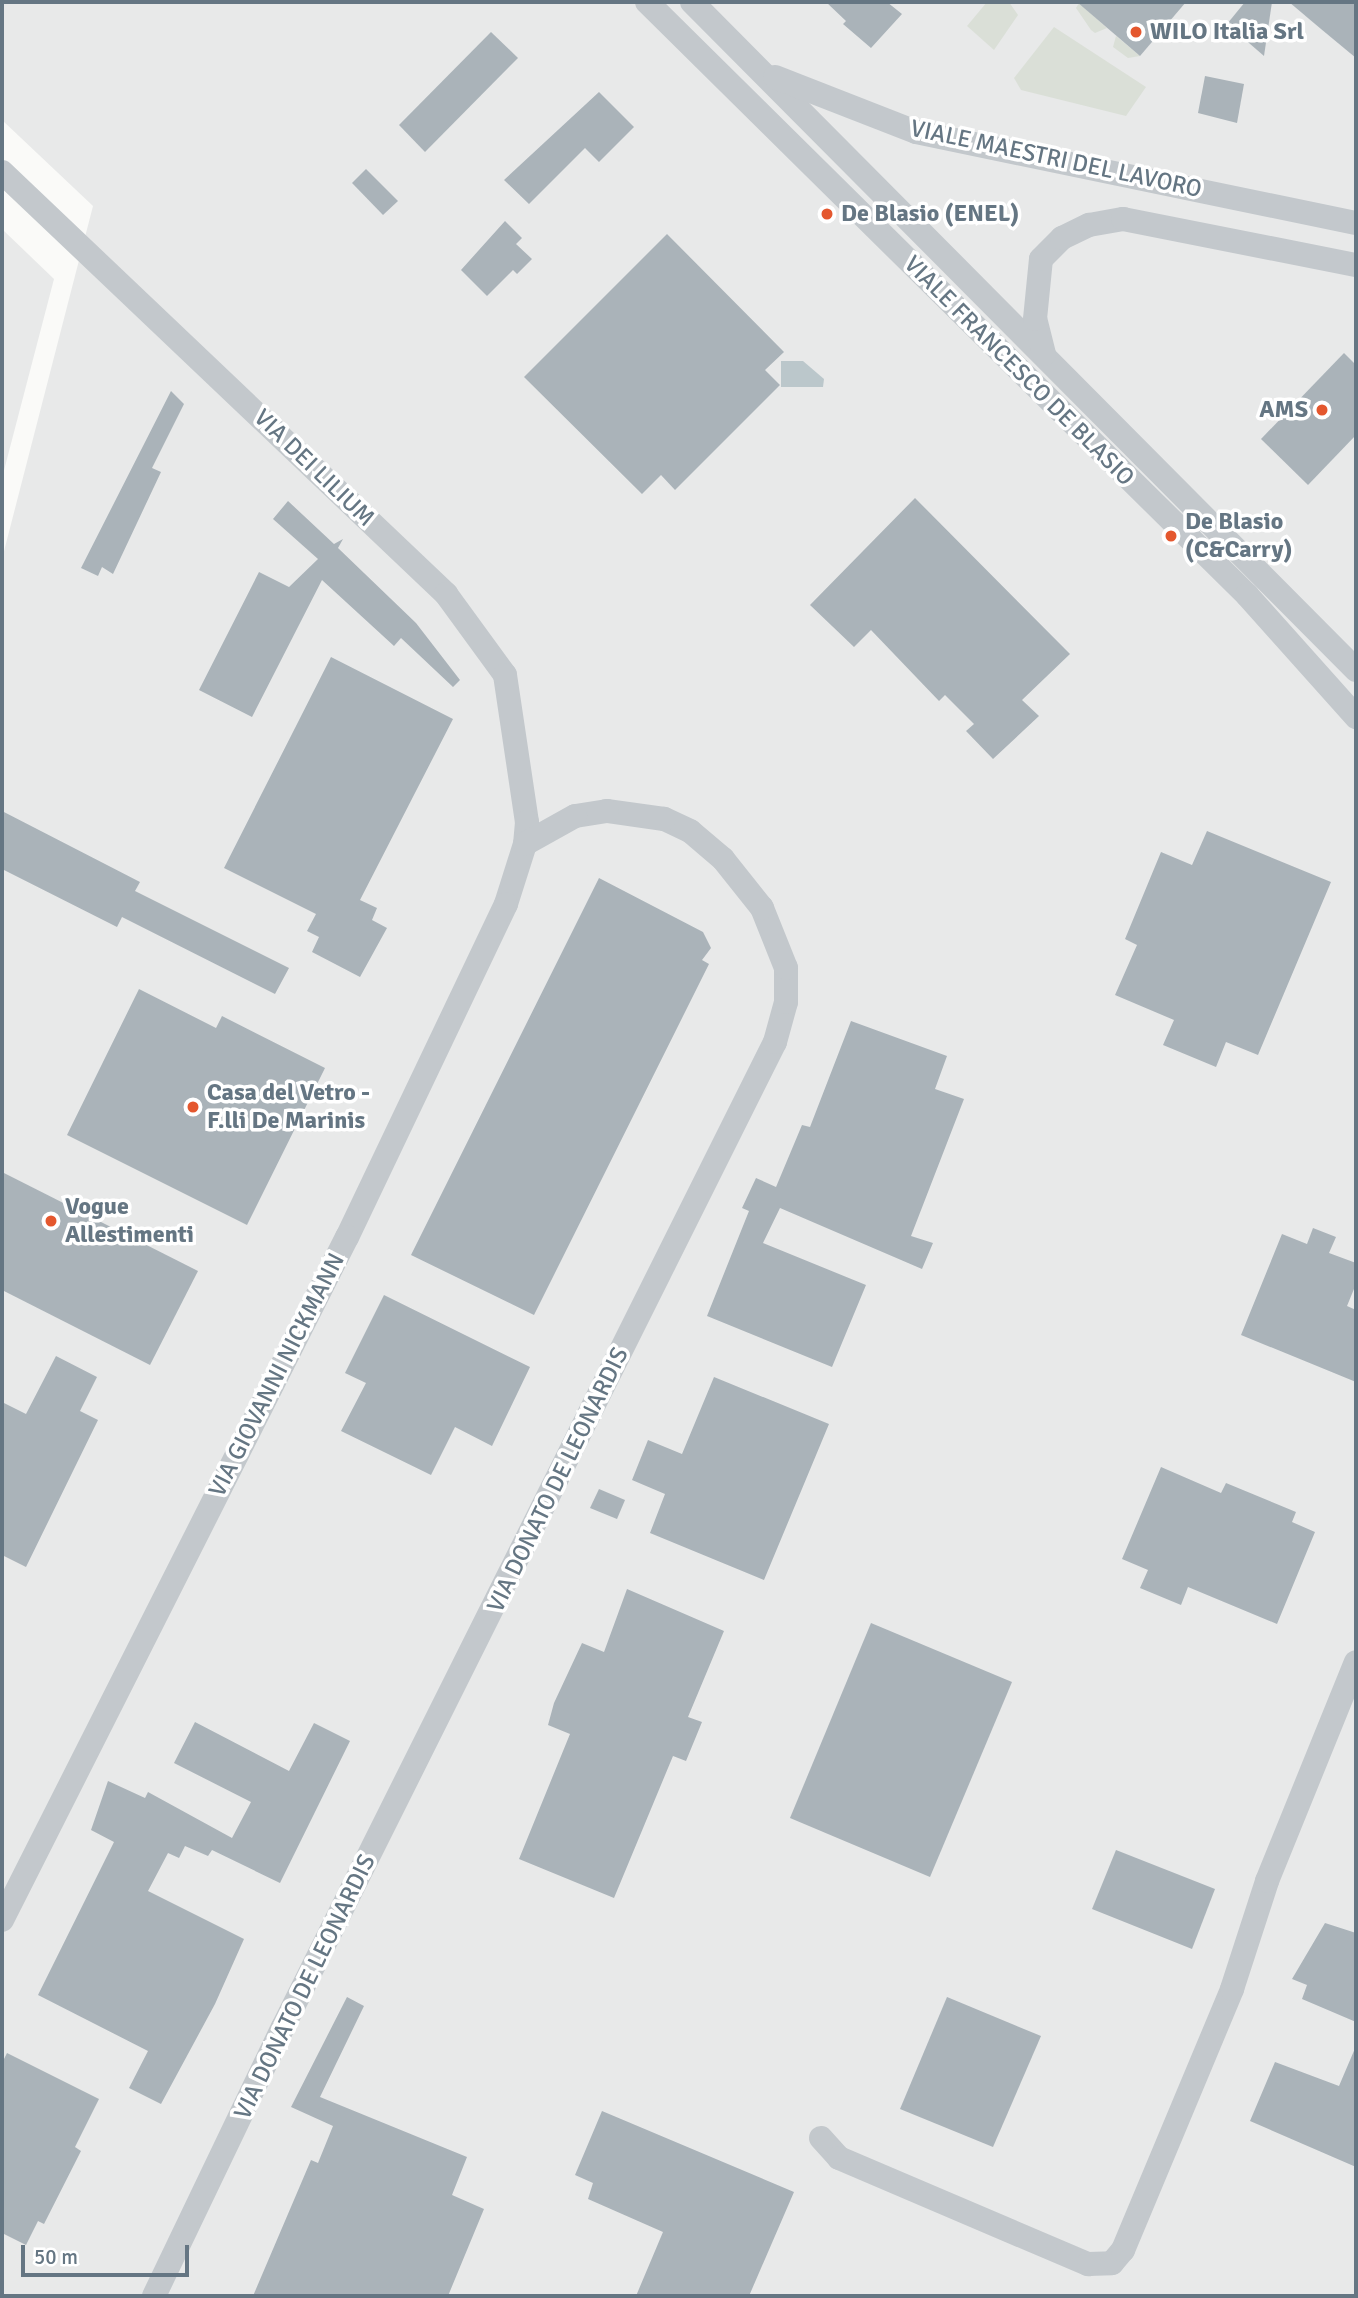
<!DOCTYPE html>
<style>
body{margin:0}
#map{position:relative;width:1358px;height:2298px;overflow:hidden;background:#fafaf8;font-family:Signika,sans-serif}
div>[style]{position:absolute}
.built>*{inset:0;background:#e8e9e9}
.green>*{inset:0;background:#dadfd7}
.water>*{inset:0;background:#bbc7cb}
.building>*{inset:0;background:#aab3b9}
.minor>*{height:24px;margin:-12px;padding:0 12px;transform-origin:12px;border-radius:12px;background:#c3c8cc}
.dots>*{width:19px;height:19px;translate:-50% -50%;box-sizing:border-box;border:4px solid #fff;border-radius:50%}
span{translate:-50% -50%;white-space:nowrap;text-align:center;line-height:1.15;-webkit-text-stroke:7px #fff;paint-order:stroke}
.poi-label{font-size:24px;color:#657683;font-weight:700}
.left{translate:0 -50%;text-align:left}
.right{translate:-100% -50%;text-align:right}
.street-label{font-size:24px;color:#657683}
.frame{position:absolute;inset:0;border:4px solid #657683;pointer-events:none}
.scale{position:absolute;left:21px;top:2245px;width:168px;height:32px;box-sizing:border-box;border:4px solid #657683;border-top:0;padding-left:9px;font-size:21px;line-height:24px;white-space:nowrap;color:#657683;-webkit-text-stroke:5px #fff;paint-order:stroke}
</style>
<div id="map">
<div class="built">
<div style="clip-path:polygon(2px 2px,1356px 2px,1356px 2296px,2px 2296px,2px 559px,93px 206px,2px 120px)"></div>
<div style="clip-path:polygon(2px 229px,54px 279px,2px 478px)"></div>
</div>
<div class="green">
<div style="clip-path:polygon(987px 2px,1009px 2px,1018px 15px,994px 50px,967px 26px)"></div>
<div style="clip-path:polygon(1079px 3px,1107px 28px,1095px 33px,1091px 30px,1076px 8px)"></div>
<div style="clip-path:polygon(1054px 27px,1146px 87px,1126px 116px,1021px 90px,1014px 78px)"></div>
<div style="clip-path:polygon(1116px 36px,1140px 56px,1128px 58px,1113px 47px)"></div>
</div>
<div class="water">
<div style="clip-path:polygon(781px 361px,803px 361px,824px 379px,823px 387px,781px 387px)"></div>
</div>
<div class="building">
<div style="clip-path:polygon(826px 2px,887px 2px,902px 14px,871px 48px,843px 24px,846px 21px)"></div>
<div style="clip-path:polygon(1077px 2px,1186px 2px,1140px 56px)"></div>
<div style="clip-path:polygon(1245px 2px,1272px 2px,1264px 56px,1227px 24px)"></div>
<div style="clip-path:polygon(1289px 2px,1356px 2px,1356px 58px,1321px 29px)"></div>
<div style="clip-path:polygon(491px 32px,518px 58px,425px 152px,399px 125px)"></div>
<div style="clip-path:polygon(1205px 76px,1244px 84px,1237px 123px,1198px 113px)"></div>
<div style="clip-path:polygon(599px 92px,634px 127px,599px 162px,585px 148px,529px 204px,504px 180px)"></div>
<div style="clip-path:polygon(366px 169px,398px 201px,383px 215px,352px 183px)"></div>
<div style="clip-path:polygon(505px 221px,522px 238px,516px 244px,532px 259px,517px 274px,513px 270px,487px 296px,461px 270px)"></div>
<div style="clip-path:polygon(667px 234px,784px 352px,765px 370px,780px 385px,675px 490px,661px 475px,642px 494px,524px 377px)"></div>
<div style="clip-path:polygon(1344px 353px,1356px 365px,1356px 435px,1308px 485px,1261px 439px)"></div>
<div style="clip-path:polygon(171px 391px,184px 404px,152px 468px,161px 472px,113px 574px,102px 567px,98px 576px,81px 568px)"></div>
<div style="clip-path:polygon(915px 498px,1070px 654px,1022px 700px,1039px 716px,993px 759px,966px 731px,974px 724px,945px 695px,939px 701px,871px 630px,854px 647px,810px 605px)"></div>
<div style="clip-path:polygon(288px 501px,334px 544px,343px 539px,338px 548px,416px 623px,460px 680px,453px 687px,401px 638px,394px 646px,322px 580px,252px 717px,199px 690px,259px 572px,289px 587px,318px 559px,273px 519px)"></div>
<div style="clip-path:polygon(331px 657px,453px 719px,360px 900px,377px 908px,372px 920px,387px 928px,360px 977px,312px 952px,319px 937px,307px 931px,316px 914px,224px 868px)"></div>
<div style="clip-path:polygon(2px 811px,140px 882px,135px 891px,289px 968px,275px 994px,122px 917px,117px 927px,2px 869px)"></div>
<div style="clip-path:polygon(1207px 831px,1331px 882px,1258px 1055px,1226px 1042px,1216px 1067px,1163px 1045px,1174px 1020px,1115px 995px,1137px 945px,1125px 939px,1161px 852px,1192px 865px)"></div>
<div style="clip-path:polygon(599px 878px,703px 932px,711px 948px,702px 960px,709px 964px,534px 1315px,411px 1255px)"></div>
<div style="clip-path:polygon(139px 989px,216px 1028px,222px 1016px,325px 1068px,247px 1225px,67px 1135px)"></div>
<div style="clip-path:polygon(851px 1021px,947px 1056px,935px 1089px,964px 1099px,911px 1236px,933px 1243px,922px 1269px,780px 1208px,763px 1243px,866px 1285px,832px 1367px,707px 1316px,749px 1211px,742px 1208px,756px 1178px,776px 1187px,802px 1125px,810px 1127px)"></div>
<div style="clip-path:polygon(2px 1172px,198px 1271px,150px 1365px,2px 1290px)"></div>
<div style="clip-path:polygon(1313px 1228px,1336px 1237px,1329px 1253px,1356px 1263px,1356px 1284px,1347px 1306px,1356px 1310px,1356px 1382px,1241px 1335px,1282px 1234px,1307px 1244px)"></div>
<div style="clip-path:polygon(384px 1295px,530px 1367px,492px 1446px,455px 1427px,431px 1475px,341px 1431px,366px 1383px,345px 1373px)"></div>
<div style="clip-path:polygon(56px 1356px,97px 1377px,80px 1411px,98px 1420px,26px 1567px,2px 1555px,2px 1402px,26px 1414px)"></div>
<div style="clip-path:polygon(714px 1377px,829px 1424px,764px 1580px,650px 1533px,665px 1494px,632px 1480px,648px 1440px,682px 1454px)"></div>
<div style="clip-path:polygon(1161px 1467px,1221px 1493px,1226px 1483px,1296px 1512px,1292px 1522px,1315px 1532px,1277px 1624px,1188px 1587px,1181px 1605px,1140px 1588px,1148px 1570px,1122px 1559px)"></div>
<div style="clip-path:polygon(599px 1489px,625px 1500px,617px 1519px,590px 1508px)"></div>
<div style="clip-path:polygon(627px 1589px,724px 1631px,688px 1717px,702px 1722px,686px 1761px,673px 1756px,614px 1898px,519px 1859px,570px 1734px,548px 1725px,554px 1703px,582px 1643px,604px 1652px)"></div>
<div style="clip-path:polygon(871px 1623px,1012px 1682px,930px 1877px,790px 1818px)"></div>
<div style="clip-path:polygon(195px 1722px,289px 1771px,314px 1723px,350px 1741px,280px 1883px,212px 1850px,208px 1856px,185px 1846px,179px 1858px,168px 1853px,148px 1891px,244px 1939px,215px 2004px,161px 2104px,129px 2088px,148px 2051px,38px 1995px,114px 1842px,91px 1830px,108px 1781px,145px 1798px,148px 1792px,232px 1838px,251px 1802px,174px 1763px)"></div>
<div style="clip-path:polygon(1116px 1850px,1215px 1889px,1192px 1949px,1092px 1909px)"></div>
<div style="clip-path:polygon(1325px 1923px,1356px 1933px,1356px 2022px,1302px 1999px,1307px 1985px,1292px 1979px)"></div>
<div style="clip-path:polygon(347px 1997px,364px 2006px,320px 2097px,467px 2157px,452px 2195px,484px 2209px,448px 2296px,253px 2296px,311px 2160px,318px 2163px,333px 2126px,291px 2107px)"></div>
<div style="clip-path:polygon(947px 1997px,1041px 2036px,993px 2147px,900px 2109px)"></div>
<div style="clip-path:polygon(1356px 2046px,1356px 2167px,1250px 2121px,1275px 2062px,1339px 2086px)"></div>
<div style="clip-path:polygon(7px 2053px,99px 2099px,75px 2147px,81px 2151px,44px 2224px,38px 2221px,26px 2245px,2px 2233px,2px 2063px)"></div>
<div style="clip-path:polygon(602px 2111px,794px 2192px,749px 2296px,636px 2296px,663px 2232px,588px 2199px,593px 2183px,575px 2175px)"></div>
</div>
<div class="minor">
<div style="left:647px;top:2px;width:844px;rotate:44.66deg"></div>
<div style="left:1247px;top:595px;width:164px;rotate:48.2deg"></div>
<div style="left:692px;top:2px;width:942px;rotate:45.17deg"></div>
<div style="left:775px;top:77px;width:151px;rotate:21.3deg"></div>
<div style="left:916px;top:132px;width:449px;rotate:11.7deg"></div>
<div style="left:2px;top:172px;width:613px;rotate:43.54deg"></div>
<div style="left:446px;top:594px;width:100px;rotate:53.9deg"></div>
<div style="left:505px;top:675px;width:149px;rotate:81.5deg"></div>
<div style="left:527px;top:822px;width:22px;rotate:95deg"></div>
<div style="left:525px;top:844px;width:63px;rotate:107.6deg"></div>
<div style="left:506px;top:904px;width:369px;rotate:115.5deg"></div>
<div style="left:347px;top:1237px;width:765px;rotate:116.8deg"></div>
<div style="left:1044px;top:354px;width:36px;rotate:-104deg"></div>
<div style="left:1035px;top:319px;width:60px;rotate:-84.3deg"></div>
<div style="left:1041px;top:259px;width:30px;rotate:-45deg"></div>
<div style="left:1062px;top:238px;width:30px;rotate:-26deg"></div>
<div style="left:1089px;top:225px;width:35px;rotate:-10deg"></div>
<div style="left:1123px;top:219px;width:237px;rotate:11.2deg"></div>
<div style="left:821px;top:2138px;width:27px;rotate:48deg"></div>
<div style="left:839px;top:2158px;width:271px;rotate:23.1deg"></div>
<div style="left:1088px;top:2264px;width:24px;rotate:-2deg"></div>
<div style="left:1112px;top:2263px;width:17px;rotate:-50deg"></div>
<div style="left:1123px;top:2250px;width:283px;rotate:-67.3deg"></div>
<div style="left:1232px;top:1989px;width:114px;rotate:-72deg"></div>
<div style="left:1267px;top:1881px;width:236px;rotate:-67.9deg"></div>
<div style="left:154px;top:2296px;width:298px;rotate:-64.4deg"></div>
<div style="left:283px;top:2027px;width:1101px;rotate:-63.46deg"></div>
<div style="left:775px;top:1042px;width:41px;rotate:-74.6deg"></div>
<div style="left:786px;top:1002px;width:34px;rotate:-90deg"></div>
<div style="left:786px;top:968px;width:65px;rotate:-111.8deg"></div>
<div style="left:762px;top:908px;width:63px;rotate:-128.5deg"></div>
<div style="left:723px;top:859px;width:43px;rotate:-139.7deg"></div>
<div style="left:690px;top:831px;width:29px;rotate:-155deg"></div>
<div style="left:664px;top:819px;width:58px;rotate:-172deg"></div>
<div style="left:607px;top:811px;width:32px;rotate:171deg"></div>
<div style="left:575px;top:816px;width:57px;rotate:150.8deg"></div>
</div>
<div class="dots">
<div style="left:1136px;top:32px;background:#e4572e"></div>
<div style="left:827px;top:214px;background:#e4572e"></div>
<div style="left:1322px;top:410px;background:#e4572e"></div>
<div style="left:1171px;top:536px;background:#e4572e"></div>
<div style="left:193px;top:1107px;background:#e4572e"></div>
<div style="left:51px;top:1221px;background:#e4572e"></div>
</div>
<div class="poi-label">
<span class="left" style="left:1150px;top:32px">WILO Italia Srl</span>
<span class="left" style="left:841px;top:214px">De Blasio (ENEL)</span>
<span class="right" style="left:1308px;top:410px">AMS</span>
<span class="left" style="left:1185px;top:536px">De Blasio<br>(C&amp;Carry)</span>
<span class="left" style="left:207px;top:1107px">Casa del Vetro -<br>F.lli De Marinis</span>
<span class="left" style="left:65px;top:1221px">Vogue<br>Allestimenti</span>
</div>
<div class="street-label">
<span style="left:1056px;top:159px;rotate:12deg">VIALE MAESTRI DEL LAVORO</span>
<span style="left:1019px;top:371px;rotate:45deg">VIALE FRANCESCO DE BLASIO</span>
<span style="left:314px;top:468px;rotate:44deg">VIA DEI LILIUM</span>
<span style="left:277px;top:1375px;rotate:-63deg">VIA GIOVANNI NICKMANN</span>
<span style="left:558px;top:1480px;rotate:-64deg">VIA DONATO DE LEONARDIS</span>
<span style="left:305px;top:1987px;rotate:-64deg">VIA DONATO DE LEONARDIS</span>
</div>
<div class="frame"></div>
<div class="scale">50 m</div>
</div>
